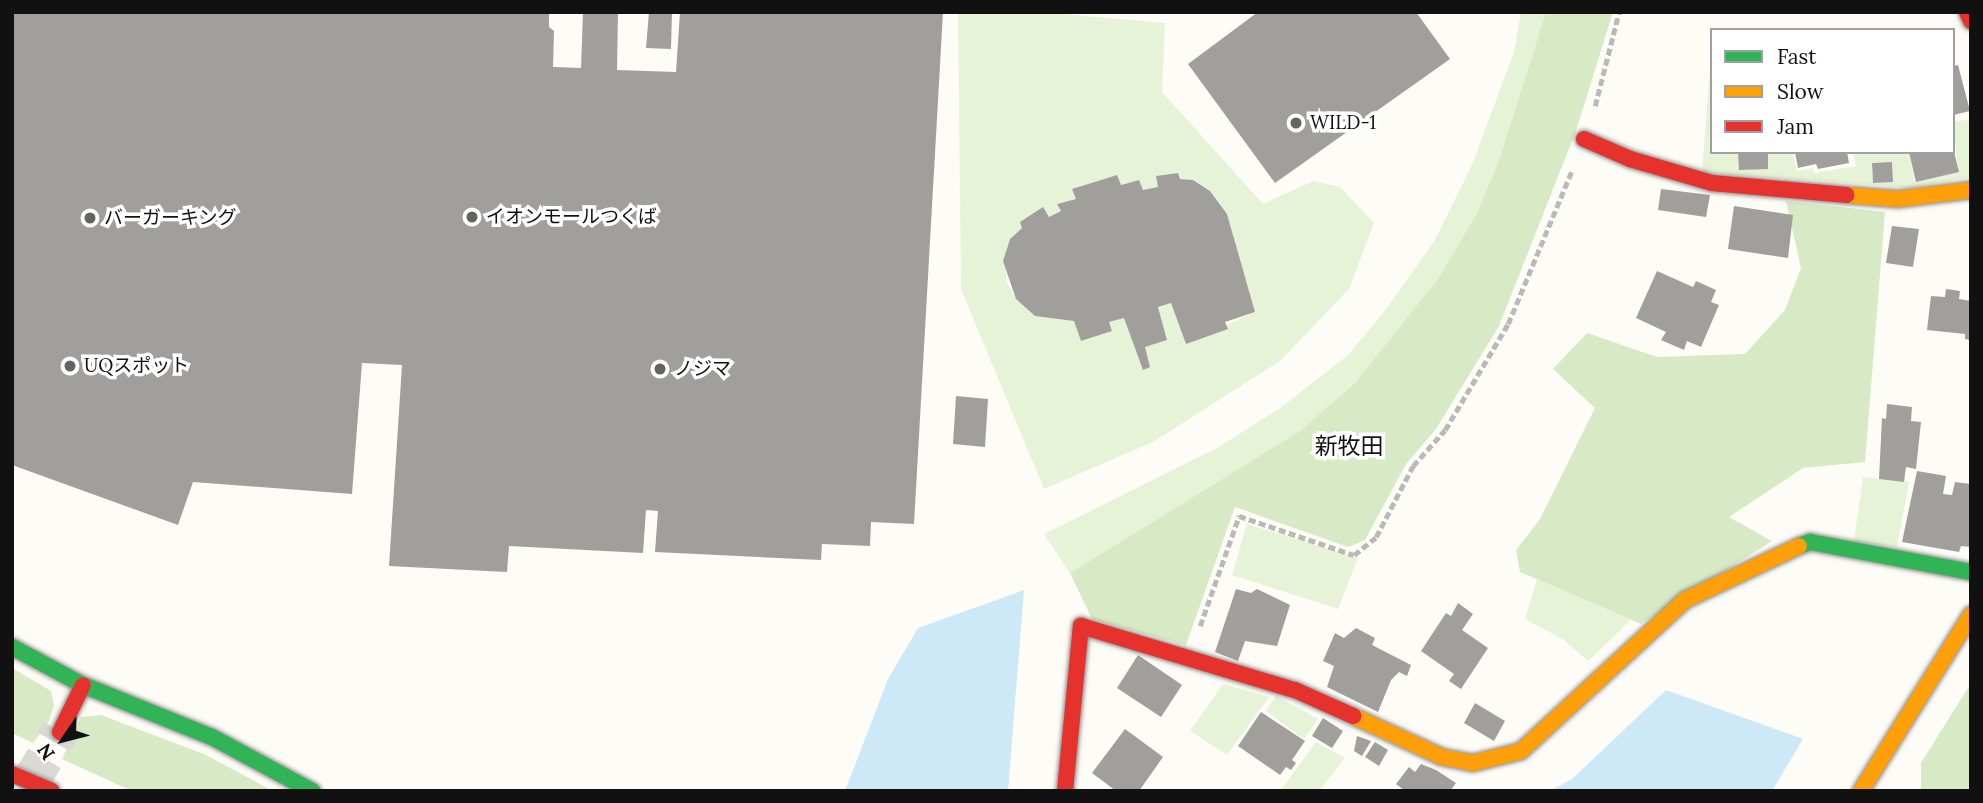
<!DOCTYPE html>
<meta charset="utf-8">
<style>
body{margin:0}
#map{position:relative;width:1983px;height:803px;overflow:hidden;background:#fdfcf7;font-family:Lora,"Noto Sans JP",serif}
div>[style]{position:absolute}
.green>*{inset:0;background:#e7f3d7}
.forest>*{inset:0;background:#d8eac5}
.water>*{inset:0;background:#cde8f7}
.building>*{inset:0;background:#a19f9c}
.secondary-tunnel>*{height:38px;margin-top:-19px;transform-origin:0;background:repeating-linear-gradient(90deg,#dad9d4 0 38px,transparent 0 57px)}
.path>*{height:4.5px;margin-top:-2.25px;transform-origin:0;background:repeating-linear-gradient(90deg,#b9b9b8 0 7px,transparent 0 10.5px)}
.roads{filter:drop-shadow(0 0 2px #8e8d8b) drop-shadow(0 0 2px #8e8d8b)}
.fast>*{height:16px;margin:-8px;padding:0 8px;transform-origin:8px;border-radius:8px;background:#30b455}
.slow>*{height:16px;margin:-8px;padding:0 8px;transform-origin:8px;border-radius:8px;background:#ff9f0a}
.jam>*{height:16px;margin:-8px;padding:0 8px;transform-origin:8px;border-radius:8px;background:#e5322d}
.dots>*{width:19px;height:19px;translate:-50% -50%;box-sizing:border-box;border:4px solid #fff;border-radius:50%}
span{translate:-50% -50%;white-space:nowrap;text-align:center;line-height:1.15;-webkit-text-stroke:7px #fff;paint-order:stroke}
.poi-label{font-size:19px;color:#111}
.left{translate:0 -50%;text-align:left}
.quarter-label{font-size:23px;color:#111}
.frame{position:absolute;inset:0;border:14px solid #111;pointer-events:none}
.legend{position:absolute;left:1710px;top:28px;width:245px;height:126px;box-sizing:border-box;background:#fff;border:2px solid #a0a0a0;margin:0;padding:9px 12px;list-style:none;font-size:21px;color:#111}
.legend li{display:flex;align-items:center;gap:14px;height:35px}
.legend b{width:35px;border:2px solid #a0a0a0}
.north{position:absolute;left:28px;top:705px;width:70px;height:70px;-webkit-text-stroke:5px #fff;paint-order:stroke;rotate:235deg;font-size:19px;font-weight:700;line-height:28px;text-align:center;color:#111}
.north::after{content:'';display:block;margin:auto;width:24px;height:32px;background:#111;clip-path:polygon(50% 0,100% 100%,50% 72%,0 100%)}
</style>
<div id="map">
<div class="green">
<div style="clip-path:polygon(evenodd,958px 12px,1042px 12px,1165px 23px,1162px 92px,1263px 204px,1313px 181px,1340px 187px,1374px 223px,1349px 289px,1280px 361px,1153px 442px,1044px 489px,961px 289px,958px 12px,1178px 173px,1180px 179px,1193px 180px,1210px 191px,1227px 214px,1255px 312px,1186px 344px,1171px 303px,1158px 307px,1167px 340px,1145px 347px,1143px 369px,1124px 318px,1109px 322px,1112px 331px,1081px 341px,1074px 321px,1035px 316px,1016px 299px,1006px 281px,1006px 250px,1010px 239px,1043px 208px,1049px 217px,1061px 211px,1057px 204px,1076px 199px,1072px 189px,1116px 175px,1121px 185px,1138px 180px,1143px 190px,1158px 187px,1156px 176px,1178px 173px)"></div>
<div style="clip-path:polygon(1521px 12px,1546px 12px,1499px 160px,1477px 213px,1438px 279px,1392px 341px,1355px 383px,1300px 431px,1070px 573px,1044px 534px,1219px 447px,1283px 406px,1348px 355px,1384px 312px,1435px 240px,1472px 165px,1514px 52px)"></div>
<div style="clip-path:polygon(evenodd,1712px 44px,1712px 152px,1792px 152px,1797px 171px,1813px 168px,1814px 173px,1856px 166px,1853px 152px,1909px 152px,1915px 182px,1958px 172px,1953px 122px,1971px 119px,1971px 177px,1910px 188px,1702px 172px,1712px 44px,1892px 162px,1893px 181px,1873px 182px,1872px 163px,1892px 162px)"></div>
<div style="clip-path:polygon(1863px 477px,1909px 482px,1897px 547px,1854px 541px)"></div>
<div style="clip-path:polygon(1247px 524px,1358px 558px,1338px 609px,1232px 575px)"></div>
<div style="clip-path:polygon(1537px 579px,1552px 586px,1631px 620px,1588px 661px,1564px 640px,1525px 619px)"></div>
<div style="clip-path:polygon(1223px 684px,1269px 697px,1227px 755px,1190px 731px)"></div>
<div style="clip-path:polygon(1276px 696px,1318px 719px,1304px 739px,1266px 711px)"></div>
<div style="clip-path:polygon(1316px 742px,1345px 758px,1319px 791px,1280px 791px)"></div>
</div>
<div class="forest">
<div style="clip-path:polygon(1546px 12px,1613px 12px,1576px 131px,1499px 326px,1436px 429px,1406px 464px,1365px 540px,1348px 547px,1235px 507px,1186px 645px,1092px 619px,1070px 573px,1300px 431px,1355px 383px,1438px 279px,1477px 213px,1499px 160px)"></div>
<div style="clip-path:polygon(1786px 201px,1885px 212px,1865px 462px,1803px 468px,1729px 517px,1772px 541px,1641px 624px,1520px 572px,1516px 550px,1540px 519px,1595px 408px,1553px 369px,1587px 333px,1657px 357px,1745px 354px,1785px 310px,1801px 268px)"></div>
<div style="clip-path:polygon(12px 668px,51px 691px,54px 705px,49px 721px,33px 743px,12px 733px)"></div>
<div style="clip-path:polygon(1971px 683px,1971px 791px,1921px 791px,1921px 763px)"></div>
<div style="clip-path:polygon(101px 715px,206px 755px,273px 791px,132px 791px,62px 759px,81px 717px)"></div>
</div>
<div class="water">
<div style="clip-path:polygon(1024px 590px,1008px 791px,845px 791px,888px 679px,918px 628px)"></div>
<div style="clip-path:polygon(1666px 690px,1803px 739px,1772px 791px,1550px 791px,1572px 779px)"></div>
</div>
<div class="building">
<div style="clip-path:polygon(12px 12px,549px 12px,549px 27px,554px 31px,553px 67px,581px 68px,583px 12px,618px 12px,617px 70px,676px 72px,680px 12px,943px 12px,914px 524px,871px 522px,870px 546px,822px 544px,821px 560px,655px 552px,658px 511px,646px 510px,643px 553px,509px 546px,507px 572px,389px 566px,402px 365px,362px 363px,352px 494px,193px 482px,178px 525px,12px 465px)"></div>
<div style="clip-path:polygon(649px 12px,672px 12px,671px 49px,646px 48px)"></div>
<div style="clip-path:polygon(1258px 12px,1416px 12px,1450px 59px,1275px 183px,1188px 64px)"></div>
<div style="clip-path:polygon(1958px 65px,1970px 111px,1953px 115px,1953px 66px)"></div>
<div style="clip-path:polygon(1738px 152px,1768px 152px,1768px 169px,1739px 170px)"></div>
<div style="clip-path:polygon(1795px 152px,1847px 152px,1849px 163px,1818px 169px,1816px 164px,1798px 168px)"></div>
<div style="clip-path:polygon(1909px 152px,1954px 152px,1959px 172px,1916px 182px)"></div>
<div style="clip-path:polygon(1892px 162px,1893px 182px,1873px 183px,1872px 163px)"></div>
<div style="clip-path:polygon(1178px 173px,1180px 179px,1193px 180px,1210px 191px,1227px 214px,1255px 312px,1225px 322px,1228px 329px,1186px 344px,1171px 303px,1158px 307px,1167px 340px,1145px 347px,1150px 367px,1143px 370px,1124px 318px,1109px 322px,1112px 331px,1081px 341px,1074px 321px,1035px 316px,1016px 299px,1003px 261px,1010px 239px,1022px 228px,1020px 222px,1043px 207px,1049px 217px,1061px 211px,1057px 204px,1076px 199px,1072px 189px,1117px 175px,1121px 185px,1139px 180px,1143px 190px,1158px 187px,1156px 176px)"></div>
<div style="clip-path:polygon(1661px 189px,1710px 195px,1706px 217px,1658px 210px)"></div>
<div style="clip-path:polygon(1734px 206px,1793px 215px,1788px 258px,1728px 249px)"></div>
<div style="clip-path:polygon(1892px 226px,1919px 229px,1913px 267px,1886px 263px)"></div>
<div style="clip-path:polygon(1657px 271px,1693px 287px,1696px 281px,1716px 290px,1711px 302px,1719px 305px,1701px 347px,1687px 341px,1684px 350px,1661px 340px,1666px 332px,1636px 318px)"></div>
<div style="clip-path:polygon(1946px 289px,1960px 291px,1959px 299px,1971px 301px,1971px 340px,1965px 339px,1965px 334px,1927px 330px,1931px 296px,1945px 297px)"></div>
<div style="clip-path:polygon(956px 396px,988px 399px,985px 447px,953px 444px)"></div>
<div style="clip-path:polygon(1887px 404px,1912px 407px,1911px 421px,1921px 422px,1916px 469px,1906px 467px,1904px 482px,1879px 479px,1882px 418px,1886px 419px)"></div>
<div style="clip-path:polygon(1917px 471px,1946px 476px,1943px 494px,1952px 495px,1955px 482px,1971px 484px,1971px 547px,1961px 546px,1959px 552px,1902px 542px)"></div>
<div style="clip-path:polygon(1236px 589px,1251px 593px,1257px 589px,1290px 605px,1277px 646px,1245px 641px,1238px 661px,1215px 652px)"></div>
<div style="clip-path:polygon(1458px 603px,1473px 614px,1462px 630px,1488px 648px,1461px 689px,1449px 681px,1454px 674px,1421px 651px,1446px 613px,1451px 616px)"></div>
<div style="clip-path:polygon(1356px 628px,1375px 638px,1372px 645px,1411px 665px,1407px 676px,1399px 672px,1391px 680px,1378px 712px,1327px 687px,1334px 666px,1323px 661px,1335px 633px,1344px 638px)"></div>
<div style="clip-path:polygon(1138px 655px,1182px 685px,1161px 717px,1117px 688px)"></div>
<div style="clip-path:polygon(1475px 703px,1505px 721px,1494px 741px,1464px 723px)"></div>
<div style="clip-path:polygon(1261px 712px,1305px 741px,1292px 760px,1296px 763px,1291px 770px,1286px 767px,1280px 775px,1238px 746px)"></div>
<div style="clip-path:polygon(1323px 718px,1343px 731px,1332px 748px,1312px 736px)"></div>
<div style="clip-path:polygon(1125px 729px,1163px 757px,1139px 791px,1116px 791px,1092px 773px)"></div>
<div style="clip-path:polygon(1357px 736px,1371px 741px,1362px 756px,1354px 751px)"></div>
<div style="clip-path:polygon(1375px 742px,1388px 750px,1379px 766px,1365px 757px)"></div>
<div style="clip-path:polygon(1421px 764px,1436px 770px,1456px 783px,1450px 791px,1405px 791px,1396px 784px,1409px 767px,1415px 772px)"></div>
</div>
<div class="secondary-tunnel">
<div style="left:25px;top:791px;width:69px;rotate:-59.3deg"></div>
</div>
<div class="path">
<div style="left:1595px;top:106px;width:97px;rotate:-75.7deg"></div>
<div style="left:1200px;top:626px;width:117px;rotate:-70.5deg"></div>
<div style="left:1239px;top:516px;width:121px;rotate:18.7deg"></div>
<div style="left:1354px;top:555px;width:28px;rotate:-39deg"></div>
<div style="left:1376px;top:537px;width:80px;rotate:-62.5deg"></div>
<div style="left:1413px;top:466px;width:48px;rotate:-48.4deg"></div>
<div style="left:1445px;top:430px;width:123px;rotate:-59.3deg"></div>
<div style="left:1508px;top:324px;width:167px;rotate:-67.4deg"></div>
</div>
<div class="roads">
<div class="fast">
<div style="left:1799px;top:546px;width:12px;rotate:-20deg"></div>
<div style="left:1810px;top:542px;width:164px;rotate:10.6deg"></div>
<div style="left:12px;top:647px;width:81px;rotate:28.2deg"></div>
<div style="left:83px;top:685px;width:139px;rotate:22deg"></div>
<div style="left:212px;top:737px;width:114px;rotate:28.4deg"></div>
</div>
<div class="slow">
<div style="left:1846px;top:195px;width:52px;rotate:4.4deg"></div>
<div style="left:1898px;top:199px;width:74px;rotate:-7deg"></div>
<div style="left:1353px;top:716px;width:98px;rotate:24.7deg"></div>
<div style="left:1442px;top:757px;width:32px;rotate:11deg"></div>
<div style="left:1473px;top:763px;width:49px;rotate:-14deg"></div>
<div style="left:1521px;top:751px;width:223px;rotate:-42.6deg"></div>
<div style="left:1685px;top:600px;width:126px;rotate:-25.3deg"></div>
<div style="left:1861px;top:791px;width:208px;rotate:-58deg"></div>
</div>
<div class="jam">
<div style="left:1967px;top:12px;width:10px;rotate:66deg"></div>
<div style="left:1584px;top:139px;width:50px;rotate:23.5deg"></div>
<div style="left:1630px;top:159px;width:85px;rotate:16.3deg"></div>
<div style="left:1712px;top:183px;width:135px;rotate:5.1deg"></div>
<div style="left:60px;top:732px;width:52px;rotate:-63.9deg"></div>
<div style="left:12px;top:774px;width:43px;rotate:23deg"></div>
<div style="left:1065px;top:791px;width:166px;rotate:-84.5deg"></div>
<div style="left:1081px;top:626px;width:223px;rotate:16.7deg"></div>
<div style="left:1295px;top:690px;width:64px;rotate:24.1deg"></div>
</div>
</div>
<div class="dots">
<div style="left:1296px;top:123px;background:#646362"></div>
<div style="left:472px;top:217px;background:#646362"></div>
<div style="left:90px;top:218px;background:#646362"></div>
<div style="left:70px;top:366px;background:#646362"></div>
<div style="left:660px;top:369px;background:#646362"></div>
</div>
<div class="poi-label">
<span class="left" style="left:1310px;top:123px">WILD-1</span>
<span class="left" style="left:486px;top:217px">イオンモールつくば</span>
<span class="left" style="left:104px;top:218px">バーガーキング</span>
<span class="left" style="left:84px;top:366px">UQスポット</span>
<span class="left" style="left:674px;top:369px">ノジマ</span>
</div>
<div class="quarter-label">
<span style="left:1349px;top:446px">新牧田</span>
</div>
<div class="frame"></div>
<ul class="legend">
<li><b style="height:9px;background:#30b455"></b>Fast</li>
<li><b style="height:9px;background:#ff9f0a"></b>Slow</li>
<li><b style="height:9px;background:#e5322d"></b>Jam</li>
</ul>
<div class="north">N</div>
</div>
